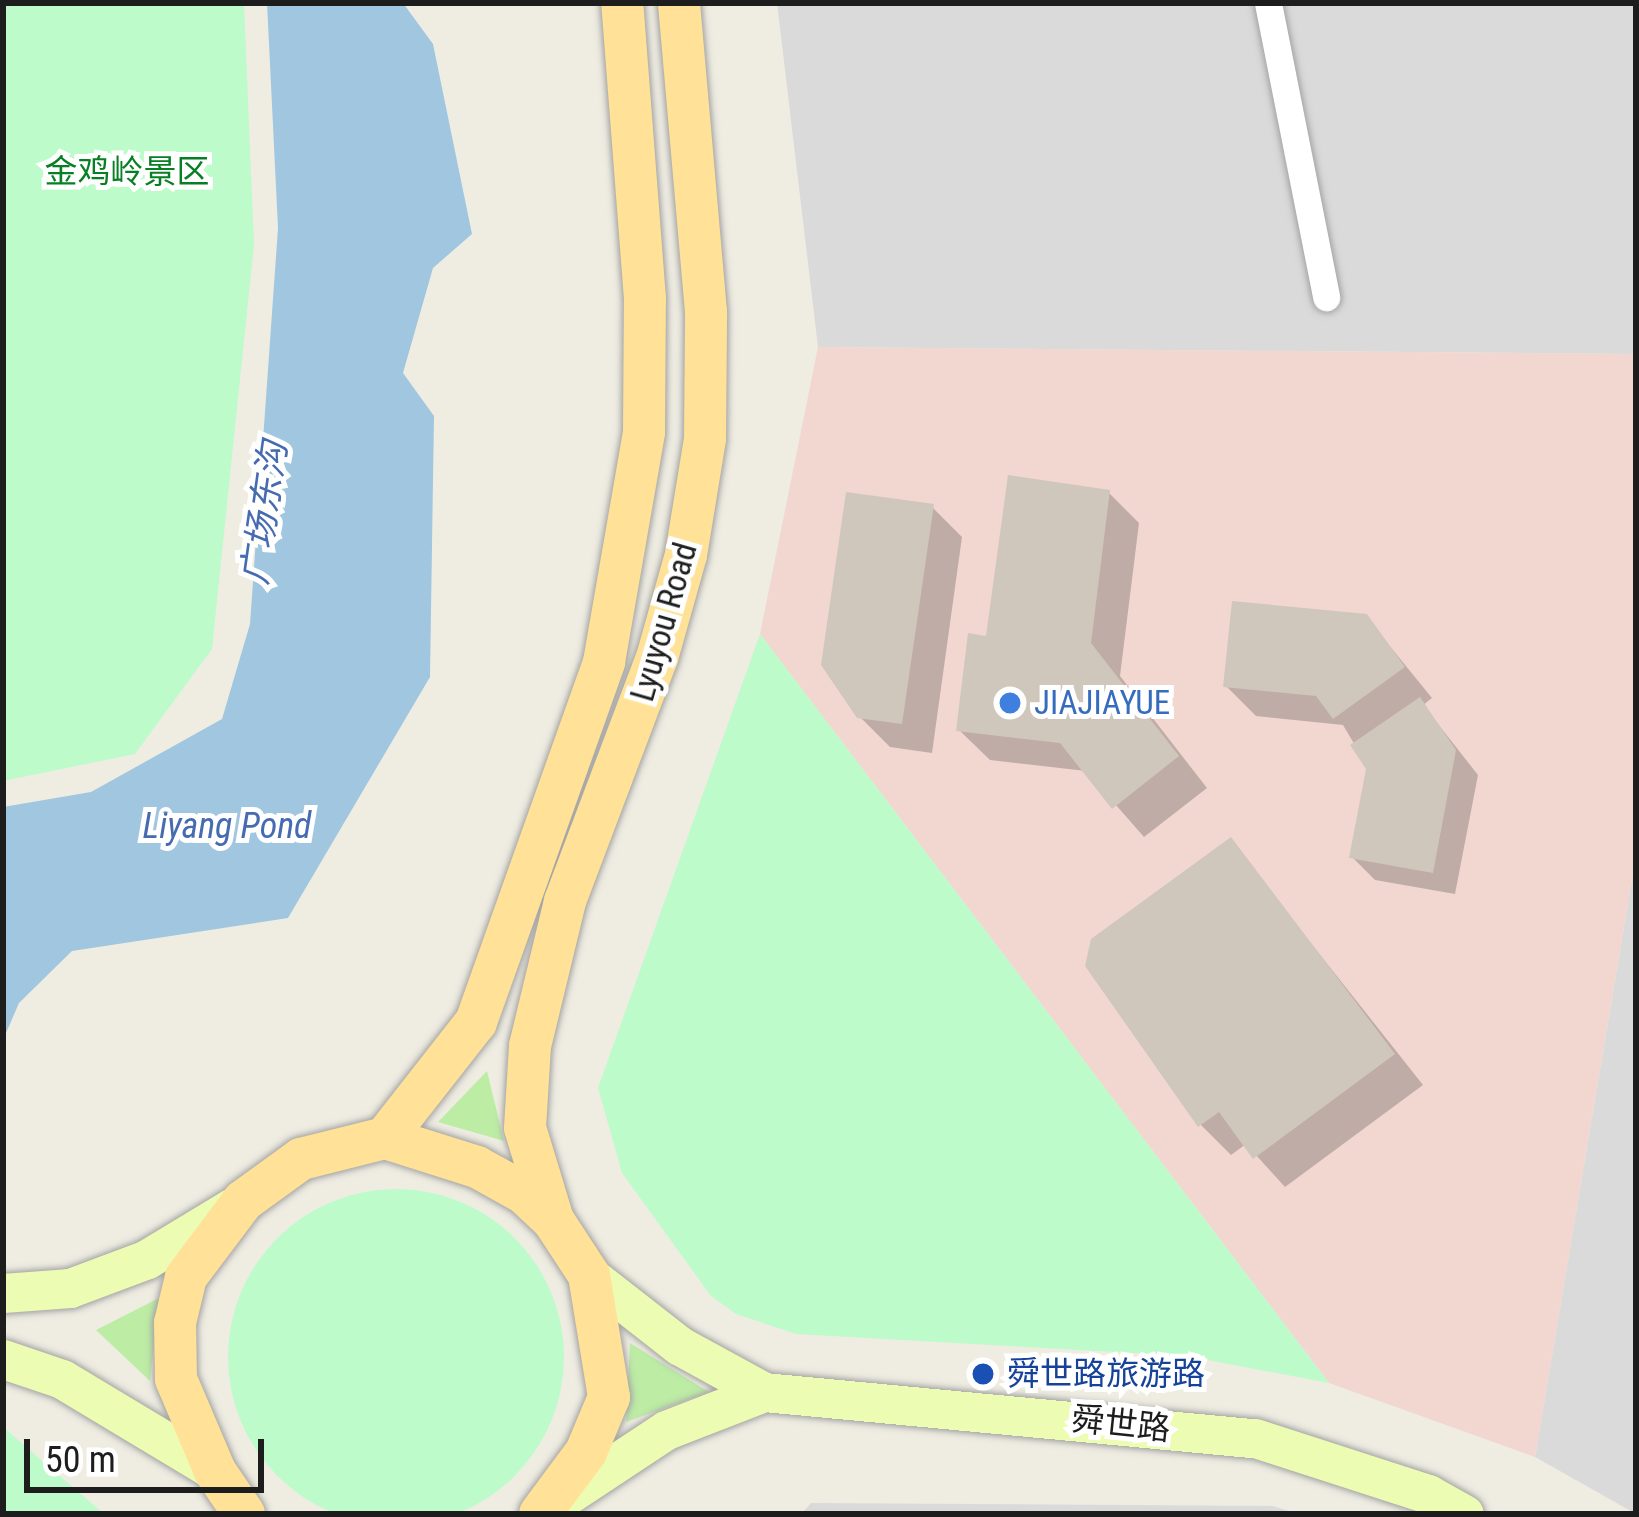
<!DOCTYPE html>
<meta charset="utf-8">
<style>
body{margin:0}
#map{position:relative;width:1639px;height:1517px;overflow:hidden;background:#efede2;font-family:"Roboto Condensed","Noto Sans SC",sans-serif}
div>[style]{position:absolute}
.residential>*{inset:0;background:#dbdada}
.commercial>*{inset:0;background:#f1d7d0}
.grass>*{inset:0;background:#bdeca5}
.park>*{inset:0;background:#bdfbcb}
.round{border-radius:50%}
.water>*{inset:0;background:#a0c7df}
.shadow>*{inset:0;background:#0003}
.building>*{inset:0;background:#cfc7bb}
.roads{filter:drop-shadow(0 0 3px #a4a4a4) drop-shadow(0 0 3px #a4a4a4)}
.street>*{height:27px;margin:-13.5px;padding:0 13.5px;transform-origin:13.5px;border-radius:13.5px;background:#fff}
.secondary>*{height:39px;margin:-19.5px;padding:0 19.5px;transform-origin:19.5px;border-radius:19.5px;background:#edfcb3}
.primary>*{height:42px;margin:-21px;padding:0 21px;transform-origin:21px;border-radius:21px;background:#ffe297}
.dots>*{width:33px;height:33px;translate:-50% -50%;box-sizing:border-box;border:6px solid #fff;border-radius:50%}
span{translate:-50% -50%;white-space:nowrap;text-align:center;line-height:1.15;-webkit-text-stroke:10px #fff;paint-order:stroke}
.park-label{font-size:33px;color:#077f23}
.street-label{font-size:33px;color:#1d1d1d}
.shop-label{font-size:33px;color:#366cbe}
.left{translate:0 -50%;text-align:left}
.transit-label{font-size:33px;color:#164399}
.water-label{font-size:36px;color:#466bb0;font-style:italic}
.frame{position:absolute;inset:0;border:6px solid #1d1d1d;pointer-events:none}
.scale{position:absolute;left:24px;top:1439px;width:240px;height:54px;box-sizing:border-box;border:6px solid #1d1d1d;border-top:0;padding-left:15px;font-size:36px;line-height:42px;white-space:nowrap;color:#1d1d1d;-webkit-text-stroke:9px #fff;paint-order:stroke}
</style>
<div id="map">
<div class="residential">
<div style="clip-path:polygon(777px 3px,1636px 3px,1636px 354px,818px 347px)"></div>
<div style="clip-path:polygon(1636px 855px,1636px 1514px,1535px 1457px)"></div>
<div style="clip-path:polygon(811px 1503px,1273px 1506px,1298px 1514px,801px 1514px)"></div>
</div>
<div class="commercial">
<div style="clip-path:polygon(818px 347px,1636px 354px,1636px 855px,1535px 1457px,1329px 1383px,760px 634px)"></div>
</div>
<div class="grass">
<div style="clip-path:polygon(487px 1071px,504px 1141px,438px 1122px)"></div>
<div style="clip-path:polygon(159px 1298px,150px 1381px,96px 1330px)"></div>
<div style="clip-path:polygon(630px 1343px,709px 1392px,626px 1422px)"></div>
</div>
<div class="park">
<div style="clip-path:polygon(3px 3px,244px 3px,254px 245px,212px 649px,135px 754px,3px 781px)"></div>
<div style="clip-path:polygon(760px 634px,1329px 1383px,1186px 1356px,796px 1334px,736px 1314px,711px 1296px,622px 1173px,598px 1088px)"></div>
<div class="round" style="left:228px;top:1189px;width:336px;height:336px"></div>
<div style="clip-path:polygon(3px 1427px,104px 1514px,3px 1514px)"></div>
</div>
<div class="water">
<div style="clip-path:polygon(267px 3px,403px 3px,433px 44px,472px 234px,433px 268px,403px 373px,434px 416px,430px 677px,288px 918px,72px 951px,19px 1003px,3px 1040px,3px 807px,91px 792px,222px 719px,250px 624px,278px 228px)"></div>
</div>
<div class="shadow">
<div style="clip-path:polygon(1108px 492px,1139px 523px,1120px 676px,1207px 788px,1144px 837px,1086px 771px,990px 760px,959px 730px,989px 640px)"></div>
<div style="clip-path:polygon(932px 507px,962px 537px,932px 753px,890px 747px,859px 716px)"></div>
<div style="clip-path:polygon(1366px 617px,1432px 698px,1423px 705px,1478px 775px,1455px 894px,1375px 880px,1352px 857px,1369px 769px,1343px 725px,1256px 716px,1226px 686px)"></div>
<div style="clip-path:polygon(1230px 841px,1423px 1085px,1285px 1187px,1246px 1144px,1231px 1155px,1201px 1125px,1088px 965px)"></div>
</div>
<div class="building">
<div style="clip-path:polygon(1008px 475px,1110px 490px,1091px 643px,1179px 756px,1112px 809px,1060px 743px,956px 731px,968px 633px,986px 636px)"></div>
<div style="clip-path:polygon(846px 492px,934px 504px,902px 724px,857px 718px,821px 665px)"></div>
<div style="clip-path:polygon(1232px 601px,1367px 614px,1405px 667px,1333px 719px,1316px 696px,1223px 687px)"></div>
<div style="clip-path:polygon(1420px 697px,1456px 750px,1433px 873px,1349px 858px,1366px 769px,1350px 745px)"></div>
<div style="clip-path:polygon(1231px 837px,1395px 1054px,1253px 1159px,1219px 1112px,1198px 1127px,1085px 966px,1091px 939px)"></div>
</div>
<div class="roads">
<div class="street">
<div style="left:1268px;top:3px;width:300px;rotate:78.8deg"></div>
</div>
<div class="secondary">
<div style="left:589px;top:1275px;width:115px;rotate:38deg"></div>
<div style="left:680px;top:1346px;width:96px;rotate:28.7deg"></div>
<div style="left:764px;top:1392px;width:493px;rotate:5.4deg"></div>
<div style="left:1255px;top:1438px;width:182px;rotate:17.9deg"></div>
<div style="left:1428px;top:1494px;width:41px;rotate:29.1deg"></div>
<div style="left:3px;top:1293px;width:67px;rotate:-4.3deg"></div>
<div style="left:70px;top:1288px;width:82px;rotate:-20.6deg"></div>
<div style="left:147px;top:1259px;width:100px;rotate:-31.2deg"></div>
<div style="left:3px;top:1359px;width:62px;rotate:18.7deg"></div>
<div style="left:62px;top:1379px;width:179px;rotate:31deg"></div>
<div style="left:548px;top:1508px;width:141px;rotate:-33.5deg"></div>
<div style="left:666px;top:1430px;width:105px;rotate:-21.2deg"></div>
</div>
<div class="primary">
<div style="left:385px;top:1138px;width:147px;rotate:-51.9deg"></div>
<div style="left:476px;top:1022px;width:382px;rotate:-70.4deg"></div>
<div style="left:604px;top:662px;width:233px;rotate:-80.1deg"></div>
<div style="left:644px;top:432px;width:133px;rotate:-89.6deg"></div>
<div style="left:645px;top:299px;width:297px;rotate:-94.4deg"></div>
<div style="left:553px;top:1220px;width:96px;rotate:-106.9deg"></div>
<div style="left:525px;top:1128px;width:82px;rotate:-86.5deg"></div>
<div style="left:530px;top:1046px;width:149px;rotate:-76.4deg"></div>
<div style="left:565px;top:901px;width:260px;rotate:-69.3deg"></div>
<div style="left:657px;top:658px;width:107px;rotate:-74.3deg"></div>
<div style="left:686px;top:555px;width:118px;rotate:-80.7deg"></div>
<div style="left:705px;top:439px;width:127px;rotate:-89.5deg"></div>
<div style="left:706px;top:312px;width:310px;rotate:-95deg"></div>
<div style="left:244px;top:1514px;width:52px;rotate:-124deg"></div>
<div style="left:215px;top:1471px;width:100px;rotate:-113deg"></div>
<div style="left:176px;top:1379px;width:56px;rotate:-91deg"></div>
<div style="left:175px;top:1323px;width:47px;rotate:-76.6deg"></div>
<div style="left:186px;top:1277px;width:95px;rotate:-53.1deg"></div>
<div style="left:243px;top:1201px;width:72px;rotate:-35.9deg"></div>
<div style="left:301px;top:1159px;width:87px;rotate:-14deg"></div>
<div style="left:385px;top:1138px;width:96px;rotate:17.5deg"></div>
<div style="left:477px;top:1167px;width:54px;rotate:29deg"></div>
<div style="left:524px;top:1193px;width:40px;rotate:43deg"></div>
<div style="left:553px;top:1220px;width:66px;rotate:56.8deg"></div>
<div style="left:589px;top:1275px;width:124px;rotate:80.7deg"></div>
<div style="left:609px;top:1397px;width:60px;rotate:112.7deg"></div>
<div style="left:586px;top:1452px;width:77px;rotate:126.6deg"></div>
</div>
</div>
<div class="dots">
<div style="left:1010px;top:703px;background:#3f7fe0"></div>
<div style="left:983px;top:1374px;background:#1a4fb4"></div>
</div>
<div class="park-label">
<span style="left:127px;top:172px">金鸡岭景区</span>
</div>
<div class="street-label">
<span style="left:664px;top:622px;rotate:-74deg">Lyuyou Road</span>
<span style="left:1121px;top:1424px;rotate:6deg">舜世路</span>
</div>
<div class="shop-label">
<span class="left" style="left:1034px;top:703px">JIAJIAYUE</span>
</div>
<div class="transit-label">
<span class="left" style="left:1007px;top:1374px">舜世路旅游路</span>
</div>
<div class="water-label">
<span style="left:265px;top:513px;rotate:-82deg">广场东沟</span>
<span style="left:227px;top:827px">Liyang Pond</span>
</div>
<div class="frame"></div>
<div class="scale">50 m</div>
</div>
